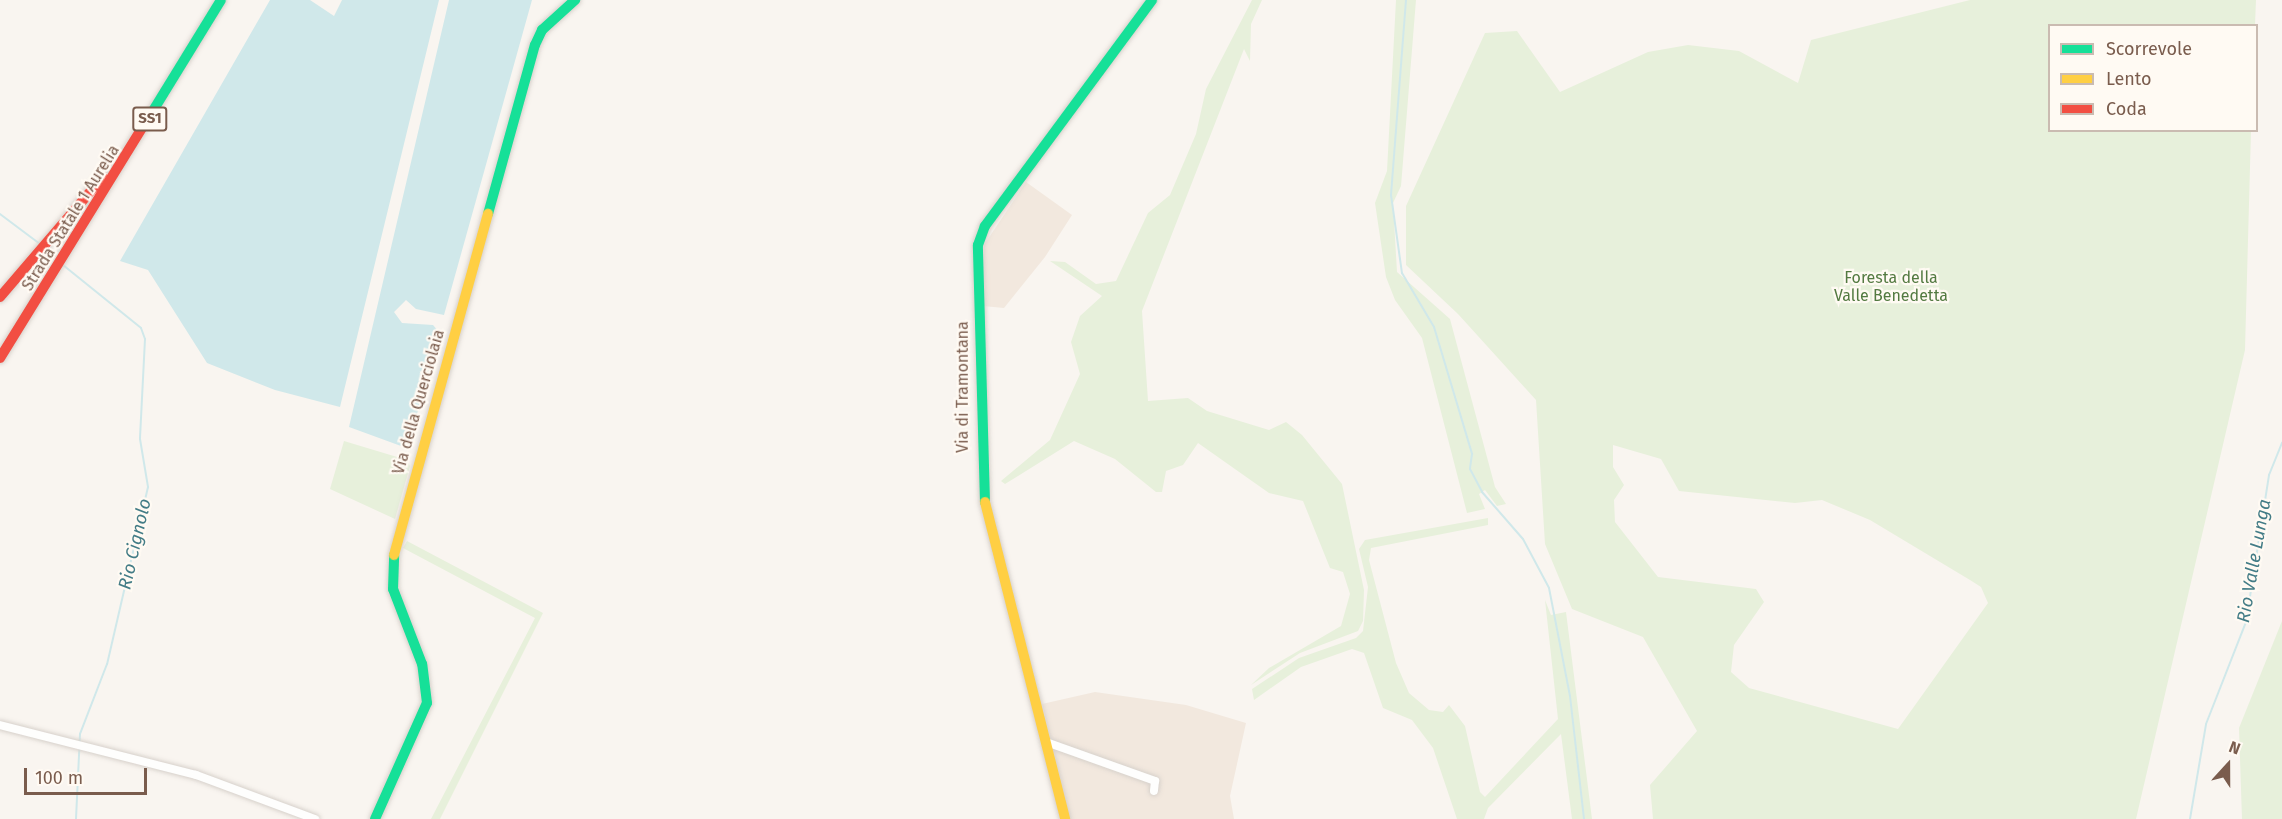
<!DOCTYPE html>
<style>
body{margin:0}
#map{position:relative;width:2282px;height:819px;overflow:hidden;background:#f9f5f0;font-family:"Fira Sans",sans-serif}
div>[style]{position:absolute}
.residential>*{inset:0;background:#f2e8de}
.green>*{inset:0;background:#e7f0db}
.water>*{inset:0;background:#d0e8ea}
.stream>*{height:2px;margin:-1px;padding:0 1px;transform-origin:1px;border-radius:1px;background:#d0e8ea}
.roads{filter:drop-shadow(0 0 2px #d7d1cb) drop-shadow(0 0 2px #d7d1cb)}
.street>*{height:8px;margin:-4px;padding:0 4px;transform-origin:4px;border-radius:4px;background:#fefefd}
.fast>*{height:10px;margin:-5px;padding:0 5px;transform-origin:5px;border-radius:5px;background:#16e098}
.slow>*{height:10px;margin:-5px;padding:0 5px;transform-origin:5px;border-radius:5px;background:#ffcf43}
.jam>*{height:10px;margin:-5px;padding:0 5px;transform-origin:5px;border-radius:5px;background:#f24e42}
span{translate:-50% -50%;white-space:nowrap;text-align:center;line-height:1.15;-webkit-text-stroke:4.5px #fffaf3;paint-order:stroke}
.shield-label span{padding:2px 4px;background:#fffaf3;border:2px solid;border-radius:4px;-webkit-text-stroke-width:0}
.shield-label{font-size:15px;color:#7a5c4d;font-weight:700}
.street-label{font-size:16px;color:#7a5c4d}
.park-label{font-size:16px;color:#537a41}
.water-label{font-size:18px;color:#437c86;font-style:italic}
.legend{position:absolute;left:2048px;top:24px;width:210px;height:108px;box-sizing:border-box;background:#fffaf3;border:2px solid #cabbb1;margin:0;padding:8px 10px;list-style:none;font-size:18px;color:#7a5c4d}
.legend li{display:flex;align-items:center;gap:12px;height:30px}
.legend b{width:30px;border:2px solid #cabbb1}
.north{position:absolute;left:2198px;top:735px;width:60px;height:60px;-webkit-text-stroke:4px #fffaf3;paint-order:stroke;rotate:21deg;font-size:16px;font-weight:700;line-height:24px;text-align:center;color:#7a5c4d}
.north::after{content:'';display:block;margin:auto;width:21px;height:27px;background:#7a5c4d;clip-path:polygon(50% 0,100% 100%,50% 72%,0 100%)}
.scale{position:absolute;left:24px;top:768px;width:123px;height:27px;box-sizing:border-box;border:3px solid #7a5c4d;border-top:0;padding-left:8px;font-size:18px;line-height:21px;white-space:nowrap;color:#7a5c4d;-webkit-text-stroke:4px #fffaf3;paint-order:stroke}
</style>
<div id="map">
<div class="residential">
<div style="clip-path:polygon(1026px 182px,1072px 215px,1045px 257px,1004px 308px,983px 306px,984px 245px)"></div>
<div style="clip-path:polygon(1095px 692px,1186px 705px,1246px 723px,1230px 796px,1234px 819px,1070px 819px,1042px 704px)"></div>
</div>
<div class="green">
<div style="clip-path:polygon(1252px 0,1262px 0,1251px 24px,1250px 61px,1244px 49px,1142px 311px,1148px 401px,1188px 398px,1207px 411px,1269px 430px,1286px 422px,1302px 435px,1342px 484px,1364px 590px,1363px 621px,1358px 631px,1300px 653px,1251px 685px,1269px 668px,1341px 626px,1350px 594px,1343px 572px,1330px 568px,1303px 501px,1269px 493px,1198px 443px,1183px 465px,1166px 471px,1162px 492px,1156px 492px,1115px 459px,1074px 441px,1005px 484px,1001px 481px,1050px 440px,1080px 374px,1071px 342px,1080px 316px,1102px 296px,1050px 261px,1065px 262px,1096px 284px,1116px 281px,1148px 213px,1170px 195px,1196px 134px,1206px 89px)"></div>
<div style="clip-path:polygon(1396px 0,1416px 0,1401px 186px,1393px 203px,1397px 272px,1450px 319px,1495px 487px,1506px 504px,1497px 506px,1485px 490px,1479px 494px,1485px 509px,1467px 513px,1422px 338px,1395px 300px,1386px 277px,1375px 203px,1387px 171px)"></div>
<div style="clip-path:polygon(evenodd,1970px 0,2256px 0,2255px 25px,2050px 26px,2050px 130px,2251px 131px,2245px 350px,2136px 819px,1653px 819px,1650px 785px,1697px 731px,1643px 637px,1572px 609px,1545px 544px,1536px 400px,1458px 314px,1406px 265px,1406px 206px,1485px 33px,1517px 31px,1560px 92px,1648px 52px,1688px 45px,1739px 51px,1798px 83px,1811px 40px,1970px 0,1613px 445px,1661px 459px,1679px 491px,1795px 503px,1822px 500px,1870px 520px,1970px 580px,1981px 587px,1988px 603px,1898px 729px,1749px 688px,1731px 672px,1734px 645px,1764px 602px,1756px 589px,1658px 577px,1615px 522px,1614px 500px,1624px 485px,1613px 467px,1613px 445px)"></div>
<div style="clip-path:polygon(344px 441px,407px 460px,410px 466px,395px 519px,330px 489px)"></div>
<div style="clip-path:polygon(1488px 518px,1488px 525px,1371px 548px,1369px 560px,1396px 663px,1409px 693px,1429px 710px,1443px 712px,1449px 705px,1465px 726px,1480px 792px,1485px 797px,1558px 719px,1545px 600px,1551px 615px,1566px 612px,1592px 819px,1572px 819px,1561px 734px,1488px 808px,1484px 819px,1457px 819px,1433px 748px,1412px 720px,1383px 708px,1364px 653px,1352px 649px,1301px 667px,1254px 700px,1252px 689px,1299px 658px,1356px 638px,1363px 631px,1368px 587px,1359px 549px,1365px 540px)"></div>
<div style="clip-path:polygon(407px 541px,543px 613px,440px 819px,431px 819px,535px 618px,403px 548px)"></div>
<div style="clip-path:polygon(2282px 621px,2282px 819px,2242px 819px,2239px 728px)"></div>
</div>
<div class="water">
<div style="clip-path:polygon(270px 0,310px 0,334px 16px,342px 0,439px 0,340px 407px,275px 390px,207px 363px,148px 270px,120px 261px)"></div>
<div style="clip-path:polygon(449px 0,532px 0,444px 315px,416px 309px,406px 300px,394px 312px,402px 323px,433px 325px,439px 332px,410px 440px,401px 446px,349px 427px)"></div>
</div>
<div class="stream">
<div style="left:1406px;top:0;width:196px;rotate:94.4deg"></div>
<div style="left:1391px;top:195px;width:79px;rotate:82deg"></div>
<div style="left:1402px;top:273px;width:63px;rotate:59.3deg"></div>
<div style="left:1434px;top:327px;width:133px;rotate:73.3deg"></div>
<div style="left:1472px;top:454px;width:15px;rotate:98deg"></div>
<div style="left:1470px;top:469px;width:26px;rotate:62deg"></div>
<div style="left:1482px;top:492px;width:62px;rotate:48.9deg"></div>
<div style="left:1523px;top:539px;width:55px;rotate:62deg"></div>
<div style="left:1549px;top:588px;width:110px;rotate:79deg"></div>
<div style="left:1570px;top:696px;width:124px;rotate:83.5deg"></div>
<div style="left:0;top:214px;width:50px;rotate:36.9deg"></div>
<div style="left:63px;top:265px;width:100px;rotate:38.9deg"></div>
<div style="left:141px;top:328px;width:12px;rotate:70deg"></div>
<div style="left:145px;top:339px;width:100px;rotate:92.9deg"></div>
<div style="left:140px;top:439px;width:49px;rotate:80.5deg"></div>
<div style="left:148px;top:487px;width:182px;rotate:103deg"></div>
<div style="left:107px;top:664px;width:75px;rotate:111.1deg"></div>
<div style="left:80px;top:734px;width:85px;rotate:92.7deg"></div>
<div style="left:2190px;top:819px;width:96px;rotate:-80.4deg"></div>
<div style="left:2206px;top:724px;width:110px;rotate:-68.6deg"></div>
<div style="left:2246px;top:622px;width:149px;rotate:-81.1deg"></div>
<div style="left:2269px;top:475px;width:35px;rotate:-68deg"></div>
</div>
<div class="roads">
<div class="street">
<div style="left:0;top:725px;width:202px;rotate:14.3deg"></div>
<div style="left:196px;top:775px;width:127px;rotate:20.3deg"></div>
<div style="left:1046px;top:742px;width:116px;rotate:19.7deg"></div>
<div style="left:1155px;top:781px;width:10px;rotate:96deg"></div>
</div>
<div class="fast">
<div style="left:146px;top:122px;width:143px;rotate:-58.4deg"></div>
<div style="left:488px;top:214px;width:175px;rotate:-74.5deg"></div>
<div style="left:535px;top:45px;width:17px;rotate:-65deg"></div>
<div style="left:542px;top:30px;width:45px;rotate:-42.3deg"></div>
<div style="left:985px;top:502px;width:257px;rotate:-91.6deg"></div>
<div style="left:978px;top:245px;width:20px;rotate:-70deg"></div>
<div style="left:985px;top:226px;width:281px;rotate:-53.5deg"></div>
<div style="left:375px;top:819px;width:127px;rotate:-65.9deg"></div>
<div style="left:427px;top:703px;width:39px;rotate:-97deg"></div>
<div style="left:422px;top:664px;width:80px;rotate:-111.1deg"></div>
<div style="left:393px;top:589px;width:34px;rotate:-88deg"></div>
</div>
<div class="slow">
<div style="left:985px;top:502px;width:327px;rotate:75.8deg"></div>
<div style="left:394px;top:555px;width:354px;rotate:-74.6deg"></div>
</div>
<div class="jam">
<div style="left:0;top:297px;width:158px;rotate:-49.4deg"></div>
<div style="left:0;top:358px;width:278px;rotate:-58.3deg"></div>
</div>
</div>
<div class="shield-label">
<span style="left:150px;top:119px">SS1</span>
</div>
<div class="street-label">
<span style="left:71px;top:218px;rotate:-58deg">Strada Statale 1 Aurelia</span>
<span style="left:963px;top:387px;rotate:-90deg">Via di Tramontana</span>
<span style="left:419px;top:402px;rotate:-74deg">Via della Querciolaia</span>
</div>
<div class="park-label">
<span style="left:1891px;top:287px">Foresta della<br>Valle Benedetta</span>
</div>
<div class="water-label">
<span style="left:135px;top:544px;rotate:-77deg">Rio Cignolo</span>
<span style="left:2254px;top:561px;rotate:-80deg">Rio Valle Lunga</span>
</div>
<ul class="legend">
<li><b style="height:8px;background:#16e098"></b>Scorrevole</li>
<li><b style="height:8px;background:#ffcf43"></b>Lento</li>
<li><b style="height:8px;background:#f24e42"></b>Coda</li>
</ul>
<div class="north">N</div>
<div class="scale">100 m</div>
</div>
